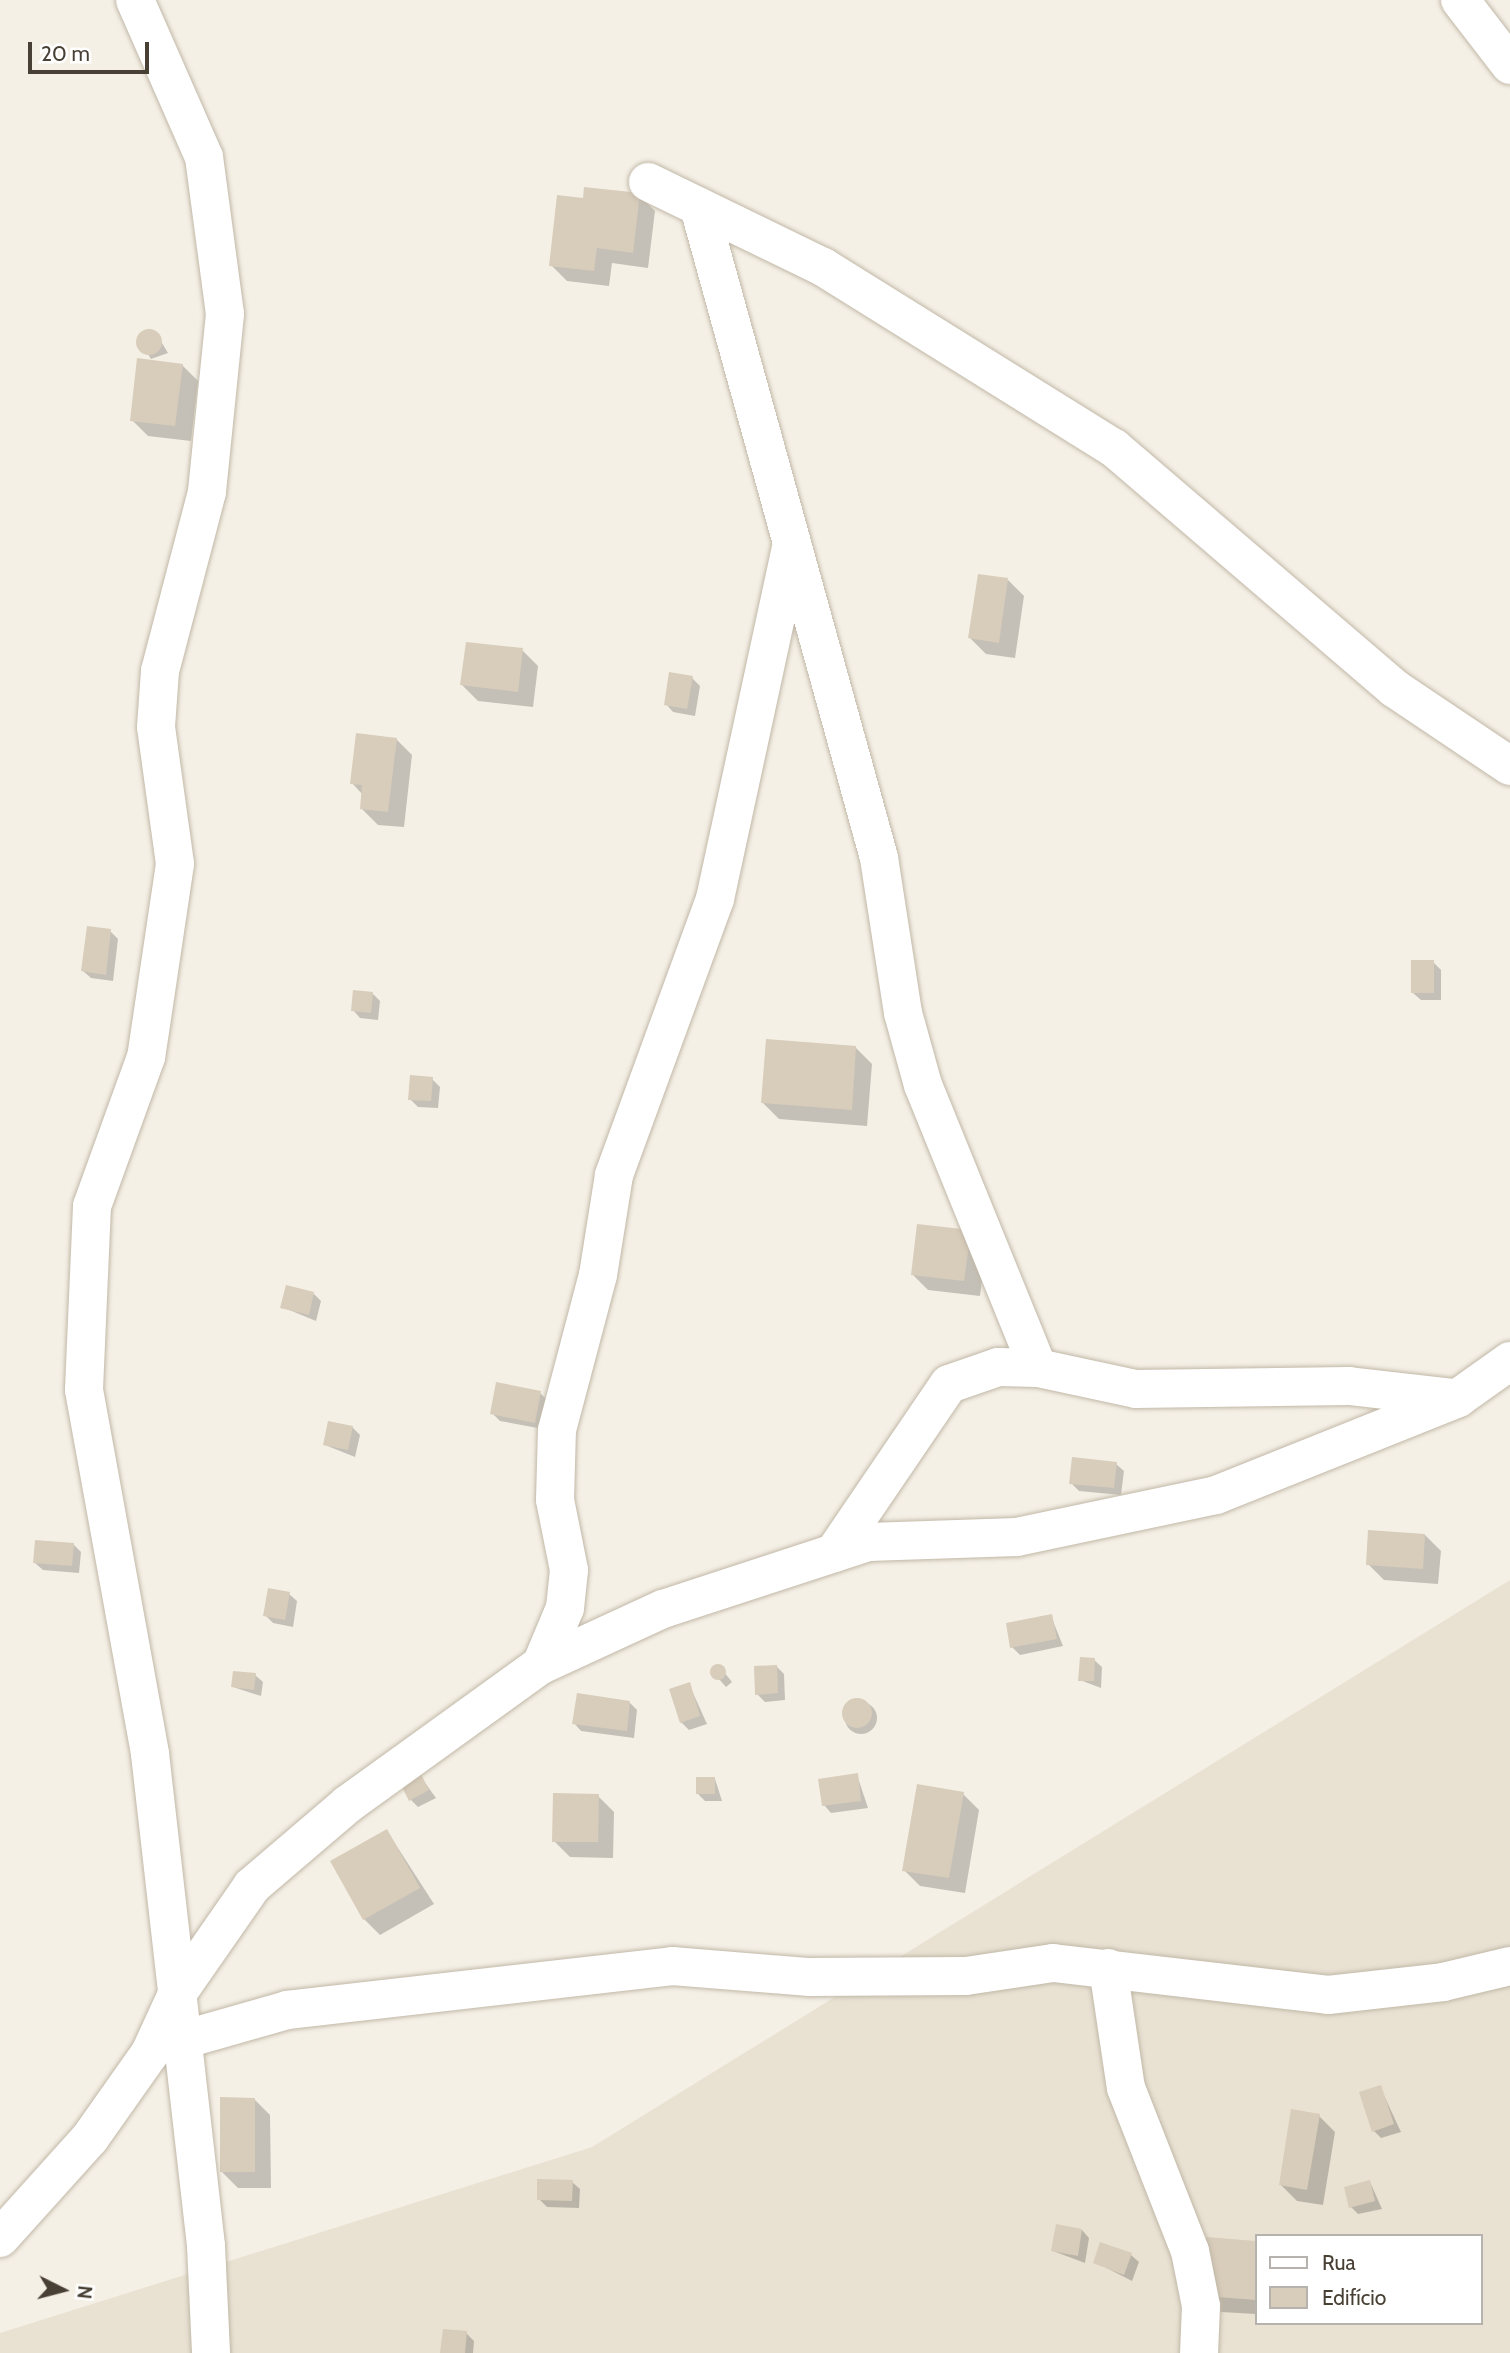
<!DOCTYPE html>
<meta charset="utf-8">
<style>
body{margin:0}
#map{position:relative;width:1510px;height:2353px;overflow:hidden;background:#f5f0e6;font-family:Cabin,sans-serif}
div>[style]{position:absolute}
.residential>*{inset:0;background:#e9e2d3}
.shadow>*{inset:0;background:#0003}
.round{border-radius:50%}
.building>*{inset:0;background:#d8ccba}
.roads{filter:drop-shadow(0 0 2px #c1b8a7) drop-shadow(0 0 2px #c1b8a7)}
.minor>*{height:38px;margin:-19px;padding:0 19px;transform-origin:19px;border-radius:19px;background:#fff}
span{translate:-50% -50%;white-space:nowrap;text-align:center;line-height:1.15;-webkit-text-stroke:5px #fff;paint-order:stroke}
.legend{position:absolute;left:1255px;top:2234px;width:228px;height:91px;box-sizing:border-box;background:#fff;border:2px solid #b6b3ae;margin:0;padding:9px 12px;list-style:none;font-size:21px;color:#484034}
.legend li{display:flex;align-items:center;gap:14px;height:35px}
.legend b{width:35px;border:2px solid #b6b3ae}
.north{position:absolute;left:28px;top:2255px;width:70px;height:70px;-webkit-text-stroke:5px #fff;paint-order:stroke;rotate:96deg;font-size:19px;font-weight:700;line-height:28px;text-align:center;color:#484034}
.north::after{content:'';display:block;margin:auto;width:24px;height:32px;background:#484034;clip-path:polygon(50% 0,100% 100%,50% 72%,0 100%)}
.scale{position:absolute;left:28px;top:42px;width:121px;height:32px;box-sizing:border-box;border:4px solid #484034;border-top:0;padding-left:9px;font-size:21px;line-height:24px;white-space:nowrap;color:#484034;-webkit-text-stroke:5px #fff;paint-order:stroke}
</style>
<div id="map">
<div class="residential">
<div style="clip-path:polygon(evenodd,1510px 1580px,1510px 2353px,0 2353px,0 2333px,592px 2147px,1510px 1580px,1256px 2236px,1480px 2236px,1480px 2323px,1256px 2323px,1256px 2236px)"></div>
</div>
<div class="shadow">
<div style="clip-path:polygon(639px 195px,655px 211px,648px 268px,612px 263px,609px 286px,567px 281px,551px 265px,585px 200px)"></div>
<div style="clip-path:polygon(156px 333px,168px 353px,151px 359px,139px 339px)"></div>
<div style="clip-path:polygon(182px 365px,198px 381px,191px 441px,148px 436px,132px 420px)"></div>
<div style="clip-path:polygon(1008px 580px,1024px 596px,1015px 658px,986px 654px,970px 638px)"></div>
<div style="clip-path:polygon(522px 650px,538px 666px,533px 707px,478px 701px,462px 685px)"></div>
<div style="clip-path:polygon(692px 678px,700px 686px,695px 716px,673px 712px,666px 704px)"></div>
<div style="clip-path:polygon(396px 739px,412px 755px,404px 827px,378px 825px,362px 809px,363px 795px,352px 783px)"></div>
<div style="clip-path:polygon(110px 931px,118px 939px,113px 981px,91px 978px,83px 971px)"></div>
<div style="clip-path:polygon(1433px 962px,1441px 970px,1441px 1000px,1421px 1000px,1413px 993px)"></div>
<div style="clip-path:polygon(373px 994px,380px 1001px,378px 1020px,360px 1018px,353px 1010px)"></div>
<div style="clip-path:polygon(856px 1048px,872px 1064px,867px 1126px,779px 1119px,763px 1103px)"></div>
<div style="clip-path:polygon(432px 1079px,440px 1087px,438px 1108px,418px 1107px,410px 1099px)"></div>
<div style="clip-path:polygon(918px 1225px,986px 1248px,980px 1296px,928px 1290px,912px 1274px)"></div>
<div style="clip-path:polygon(314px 1294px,321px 1301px,316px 1321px,282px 1307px)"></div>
<div style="clip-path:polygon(540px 1393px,548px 1401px,543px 1429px,500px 1421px,492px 1413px)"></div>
<div style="clip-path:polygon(352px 1427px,360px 1435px,355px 1457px,325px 1445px)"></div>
<div style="clip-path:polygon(1116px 1464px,1124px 1471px,1121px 1495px,1079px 1491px,1071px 1483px)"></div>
<div style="clip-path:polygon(1425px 1535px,1441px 1551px,1438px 1584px,1384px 1580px,1368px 1564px)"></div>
<div style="clip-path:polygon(73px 1544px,81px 1552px,79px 1573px,43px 1570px,35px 1563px)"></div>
<div style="clip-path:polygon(289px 1594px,297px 1601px,293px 1627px,273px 1623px,265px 1615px)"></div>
<div style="clip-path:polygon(1051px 1616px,1063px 1646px,1020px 1655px,1012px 1647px)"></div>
<div style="clip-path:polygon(1094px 1660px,1102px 1667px,1101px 1688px,1080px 1680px)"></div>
<div style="clip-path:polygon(719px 1666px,732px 1682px,726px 1687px,712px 1671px)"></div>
<div style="clip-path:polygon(777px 1667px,784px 1674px,785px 1700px,765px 1702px,757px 1694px)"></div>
<div style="clip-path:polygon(255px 1675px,263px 1682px,261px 1696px,233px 1687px)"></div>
<div style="clip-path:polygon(689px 1684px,707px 1724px,689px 1730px,681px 1722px)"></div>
<div class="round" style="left:845px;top:1702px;width:32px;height:32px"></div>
<div style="clip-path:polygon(630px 1703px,637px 1710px,634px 1738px,581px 1731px,574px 1723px)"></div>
<div style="clip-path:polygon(418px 1773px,436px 1798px,418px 1807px,411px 1800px)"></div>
<div style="clip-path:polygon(857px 1775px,868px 1808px,831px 1813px,824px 1805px)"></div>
<div style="clip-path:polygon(715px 1779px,722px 1801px,705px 1801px,697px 1793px)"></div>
<div style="clip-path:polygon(963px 1794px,979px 1810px,965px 1893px,920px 1886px,904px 1870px)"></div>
<div style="clip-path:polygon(598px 1796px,614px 1812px,613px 1858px,570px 1857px,554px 1841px)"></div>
<div style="clip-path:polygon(387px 1831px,434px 1904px,380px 1935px,364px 1919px)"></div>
<div style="clip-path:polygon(1380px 2087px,1401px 2132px,1381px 2138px,1374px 2131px)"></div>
<div style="clip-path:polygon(254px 2099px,270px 2115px,271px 2188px,238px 2188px,222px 2172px)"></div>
<div style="clip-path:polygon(1319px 2116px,1335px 2132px,1323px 2205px,1297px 2201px,1281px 2185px)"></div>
<div style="clip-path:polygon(572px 2182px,580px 2189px,579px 2208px,547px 2207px,539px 2199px)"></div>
<div style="clip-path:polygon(1370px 2182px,1382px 2209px,1358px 2214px,1351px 2207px)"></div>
<div style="clip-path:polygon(1082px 2230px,1089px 2238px,1085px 2263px,1053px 2251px)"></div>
<div style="clip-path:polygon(1208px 2239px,1256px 2242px,1256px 2314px,1221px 2312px,1205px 2296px)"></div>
<div style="clip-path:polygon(1131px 2255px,1139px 2262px,1132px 2281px,1095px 2262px)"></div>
<div style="clip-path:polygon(466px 2333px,474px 2341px,473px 2353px,442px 2353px)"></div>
</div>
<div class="building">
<div style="clip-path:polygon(584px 187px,640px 193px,633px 253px,597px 248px,594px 271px,549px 266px,557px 195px,583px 198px)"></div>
<div class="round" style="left:136px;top:329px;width:26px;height:26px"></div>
<div style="clip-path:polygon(137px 358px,183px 364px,175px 426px,130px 421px)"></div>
<div style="clip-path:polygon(978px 574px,1008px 578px,999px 643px,968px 638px)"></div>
<div style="clip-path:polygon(466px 642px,523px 648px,518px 692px,460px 685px)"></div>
<div style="clip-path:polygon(669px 672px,693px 676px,687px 709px,664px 705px)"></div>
<div style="clip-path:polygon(356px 733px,397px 738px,388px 812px,360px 809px,362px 785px,350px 784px)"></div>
<div style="clip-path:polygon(87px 926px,111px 929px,106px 975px,81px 971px)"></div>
<div style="clip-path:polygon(1411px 960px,1434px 960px,1434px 993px,1411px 993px)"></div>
<div style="clip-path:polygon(353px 990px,373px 992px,371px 1013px,351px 1011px)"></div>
<div style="clip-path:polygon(766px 1039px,856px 1046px,852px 1110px,761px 1103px)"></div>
<div style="clip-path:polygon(410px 1075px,433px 1077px,431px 1101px,408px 1100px)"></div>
<div style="clip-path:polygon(917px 1224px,971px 1230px,964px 1281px,911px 1275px)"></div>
<div style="clip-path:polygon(286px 1285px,314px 1292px,309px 1315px,280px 1308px)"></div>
<div style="clip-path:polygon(496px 1382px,541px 1391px,535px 1423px,490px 1414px)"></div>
<div style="clip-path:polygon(328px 1421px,353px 1426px,348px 1450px,323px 1445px)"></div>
<div style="clip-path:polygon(1072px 1457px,1117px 1462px,1114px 1488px,1069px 1484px)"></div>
<div style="clip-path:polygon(1368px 1530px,1425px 1534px,1423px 1569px,1366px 1565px)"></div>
<div style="clip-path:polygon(35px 1540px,74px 1543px,72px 1566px,33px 1563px)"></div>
<div style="clip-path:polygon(268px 1588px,290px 1592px,285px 1620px,263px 1616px)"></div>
<div style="clip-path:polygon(1052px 1614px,1057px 1639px,1010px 1648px,1006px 1623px)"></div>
<div style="clip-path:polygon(1080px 1657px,1095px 1658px,1094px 1681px,1078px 1681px)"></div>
<div class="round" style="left:710px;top:1664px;width:16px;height:16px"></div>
<div style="clip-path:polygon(777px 1665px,778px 1693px,755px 1695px,754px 1666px)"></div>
<div style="clip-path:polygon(233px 1671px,256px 1673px,254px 1690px,231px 1687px)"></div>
<div style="clip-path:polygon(690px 1682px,700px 1716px,680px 1723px,669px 1689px)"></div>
<div style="clip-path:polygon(577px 1693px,630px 1701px,627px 1731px,572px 1724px)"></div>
<div class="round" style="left:842px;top:1698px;width:30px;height:30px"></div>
<div style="clip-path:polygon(419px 1770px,429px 1790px,409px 1801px,399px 1781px)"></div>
<div style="clip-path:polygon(858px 1773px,861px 1801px,822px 1806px,818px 1779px)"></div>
<div style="clip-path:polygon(696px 1777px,715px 1777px,715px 1794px,696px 1794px)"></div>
<div style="clip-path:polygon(917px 1784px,964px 1792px,949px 1878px,902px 1871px)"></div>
<div style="clip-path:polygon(553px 1793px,599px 1794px,598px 1842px,552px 1842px)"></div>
<div style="clip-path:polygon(387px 1829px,420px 1888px,363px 1920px,330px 1861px)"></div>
<div style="clip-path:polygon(1381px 2085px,1394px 2124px,1372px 2132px,1359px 2092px)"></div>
<div style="clip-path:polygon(220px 2097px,255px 2098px,255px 2172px,220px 2172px)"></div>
<div style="clip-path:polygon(1291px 2109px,1320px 2114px,1307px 2190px,1279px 2185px)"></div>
<div style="clip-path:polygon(537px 2179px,573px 2180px,572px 2201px,537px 2200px)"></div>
<div style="clip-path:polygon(1370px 2180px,1375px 2201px,1349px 2208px,1344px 2187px)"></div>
<div style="clip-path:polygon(1056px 2224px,1082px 2229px,1078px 2256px,1051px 2251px)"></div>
<div style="clip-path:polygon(1206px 2237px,1256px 2241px,1256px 2300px,1203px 2296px)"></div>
<div style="clip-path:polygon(1100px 2242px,1132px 2253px,1124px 2275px,1093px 2263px)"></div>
<div style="clip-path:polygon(443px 2329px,467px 2331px,465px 2353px,440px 2353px)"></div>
</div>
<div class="roads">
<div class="minor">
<div style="left:135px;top:0;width:171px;rotate:66.3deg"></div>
<div style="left:204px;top:157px;width:158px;rotate:82.4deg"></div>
<div style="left:225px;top:314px;width:179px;rotate:95.8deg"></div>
<div style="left:207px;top:492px;width:185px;rotate:104.7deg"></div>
<div style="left:160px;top:671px;width:56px;rotate:94.1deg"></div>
<div style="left:156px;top:727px;width:138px;rotate:82.1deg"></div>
<div style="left:175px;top:864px;width:195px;rotate:98.5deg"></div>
<div style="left:146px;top:1057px;width:158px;rotate:109.9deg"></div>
<div style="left:92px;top:1206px;width:184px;rotate:92.5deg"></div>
<div style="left:84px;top:1390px;width:370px;rotate:79.7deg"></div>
<div style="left:150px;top:1754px;width:495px;rotate:83.5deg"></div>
<div style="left:206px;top:2246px;width:107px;rotate:87.3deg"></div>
<div style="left:1460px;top:0;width:82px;rotate:52.4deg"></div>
<div style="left:648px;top:182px;width:195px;rotate:25.9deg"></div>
<div style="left:823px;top:267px;width:343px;rotate:31.9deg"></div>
<div style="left:1114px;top:448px;width:369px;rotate:40.6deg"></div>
<div style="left:1394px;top:688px;width:140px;rotate:33.9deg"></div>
<div style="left:699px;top:207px;width:675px;rotate:74.54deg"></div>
<div style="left:879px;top:858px;width:157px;rotate:81.2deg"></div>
<div style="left:903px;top:1013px;width:75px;rotate:74.5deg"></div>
<div style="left:923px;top:1085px;width:305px;rotate:67.9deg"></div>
<div style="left:834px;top:1553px;width:204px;rotate:-55.8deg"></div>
<div style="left:949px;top:1384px;width:52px;rotate:-19.1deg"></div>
<div style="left:998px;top:1367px;width:40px;rotate:1.4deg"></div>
<div style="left:1038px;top:1368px;width:100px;rotate:12.1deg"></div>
<div style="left:1136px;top:1389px;width:213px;rotate:-0.8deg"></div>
<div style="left:1349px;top:1386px;width:104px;rotate:6.6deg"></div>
<div style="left:541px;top:1665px;width:62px;rotate:-67.2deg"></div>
<div style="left:565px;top:1608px;width:38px;rotate:-84deg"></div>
<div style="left:569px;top:1570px;width:71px;rotate:-101.3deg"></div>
<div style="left:555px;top:1500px;width:70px;rotate:-88.4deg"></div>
<div style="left:557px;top:1430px;width:160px;rotate:-75.2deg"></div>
<div style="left:598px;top:1275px;width:101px;rotate:-80.9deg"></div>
<div style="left:614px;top:1175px;width:294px;rotate:-69.9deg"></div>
<div style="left:715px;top:899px;width:359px;rotate:-77.8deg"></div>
<div style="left:1108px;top:1968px;width:121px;rotate:81.5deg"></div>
<div style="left:1126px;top:2088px;width:175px;rotate:68.6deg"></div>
<div style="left:1190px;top:2251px;width:56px;rotate:78.7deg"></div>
<div style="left:1201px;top:2306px;width:47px;rotate:92.4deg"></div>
<div style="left:182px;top:2040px;width:109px;rotate:-15.9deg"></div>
<div style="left:287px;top:2010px;width:388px;rotate:-6.5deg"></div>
<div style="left:672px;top:1966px;width:138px;rotate:4.6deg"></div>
<div style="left:810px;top:1977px;width:156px;rotate:-0.4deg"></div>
<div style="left:966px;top:1976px;width:88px;rotate:-8.5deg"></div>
<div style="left:1053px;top:1963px;width:277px;rotate:6.6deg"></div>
<div style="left:1328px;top:1995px;width:116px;rotate:-6.4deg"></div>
<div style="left:1443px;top:1982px;width:69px;rotate:-13.4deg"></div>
<div style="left:0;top:2238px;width:135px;rotate:-48deg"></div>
<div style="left:90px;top:2138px;width:104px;rotate:-54.8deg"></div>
<div style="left:150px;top:2053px;width:65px;rotate:-65.4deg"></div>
<div style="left:177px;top:1994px;width:131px;rotate:-55.2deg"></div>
<div style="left:252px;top:1886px;width:126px;rotate:-40.5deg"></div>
<div style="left:348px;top:1804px;width:238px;rotate:-35.8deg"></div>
<div style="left:541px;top:1665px;width:134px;rotate:-24.7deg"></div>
<div style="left:663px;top:1609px;width:216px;rotate:-18.1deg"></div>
<div style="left:868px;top:1542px;width:149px;rotate:-1.9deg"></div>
<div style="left:1017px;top:1537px;width:203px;rotate:-11.9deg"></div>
<div style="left:1216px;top:1495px;width:261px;rotate:-21.8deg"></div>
<div style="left:1458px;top:1398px;width:64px;rotate:-35.4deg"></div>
</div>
</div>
<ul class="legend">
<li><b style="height:9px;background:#fff"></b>Rua</li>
<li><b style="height:19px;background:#d8ccba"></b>Edifício</li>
</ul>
<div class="north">N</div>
<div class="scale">20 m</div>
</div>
